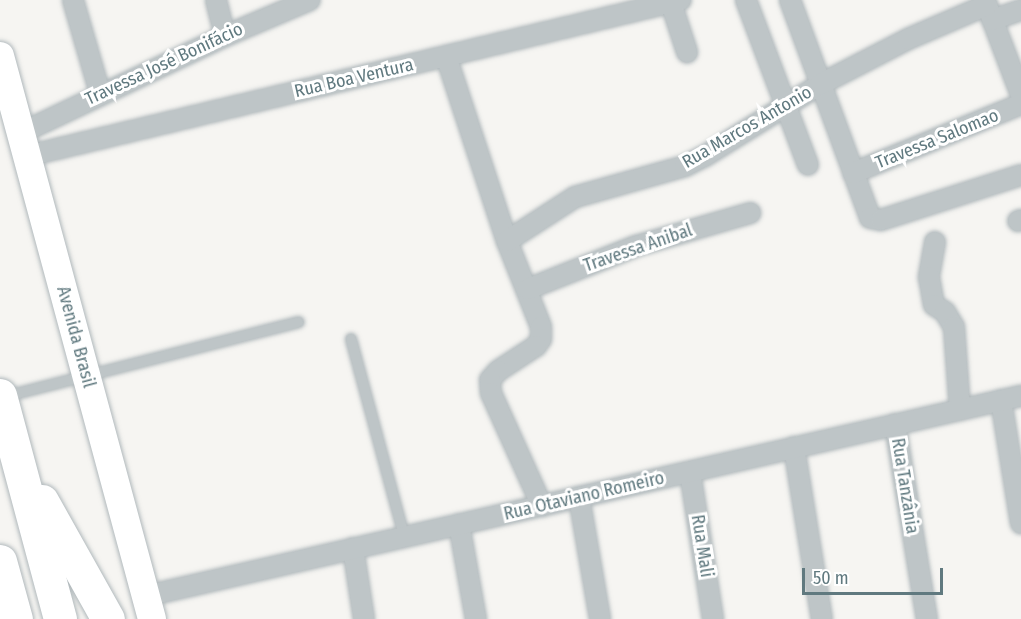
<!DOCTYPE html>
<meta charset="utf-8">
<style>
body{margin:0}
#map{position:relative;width:1021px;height:619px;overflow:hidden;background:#f6f5f2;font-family:"Fira Sans Condensed",sans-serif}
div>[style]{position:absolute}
.roads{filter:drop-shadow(0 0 2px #b1b9bc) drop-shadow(0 0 2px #b1b9bc)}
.lane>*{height:10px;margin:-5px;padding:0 5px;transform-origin:5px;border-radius:5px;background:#bec5c7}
.street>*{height:20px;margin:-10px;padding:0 10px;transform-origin:10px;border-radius:10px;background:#bec5c7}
.secondary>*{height:28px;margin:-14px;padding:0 14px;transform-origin:14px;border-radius:14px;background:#fff}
.highway>*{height:33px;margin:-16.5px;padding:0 16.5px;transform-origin:16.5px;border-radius:16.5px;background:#fff}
span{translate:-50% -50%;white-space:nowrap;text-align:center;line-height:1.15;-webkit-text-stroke:6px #fff;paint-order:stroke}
.street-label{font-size:18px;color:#60797f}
.scale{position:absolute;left:802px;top:568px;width:141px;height:27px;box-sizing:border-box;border:3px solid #60797f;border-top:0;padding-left:8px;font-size:18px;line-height:21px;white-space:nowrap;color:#60797f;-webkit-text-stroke:4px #fff;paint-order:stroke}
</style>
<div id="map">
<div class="roads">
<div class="lane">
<div style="left:351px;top:339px;width:204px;rotate:74.9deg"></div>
<div style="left:3px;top:397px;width:305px;rotate:-14.2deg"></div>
</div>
<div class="street">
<div style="left:73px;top:0;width:97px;rotate:73.8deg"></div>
<div style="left:216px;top:0;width:37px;rotate:76deg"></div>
<div style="left:746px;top:0;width:176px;rotate:69.4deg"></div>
<div style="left:790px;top:0;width:232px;rotate:69.8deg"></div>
<div style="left:870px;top:218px;width:11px;rotate:10deg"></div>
<div style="left:881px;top:220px;width:147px;rotate:-17.8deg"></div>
<div style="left:985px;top:0;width:102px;rotate:69.2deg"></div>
<div style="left:671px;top:3px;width:52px;rotate:71.9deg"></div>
<div style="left:992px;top:20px;width:31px;rotate:-19deg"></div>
<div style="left:446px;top:56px;width:195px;rotate:71.8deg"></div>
<div style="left:507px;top:241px;width:92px;rotate:68.4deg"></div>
<div style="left:541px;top:327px;width:12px;rotate:90deg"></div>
<div style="left:541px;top:339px;width:9px;rotate:126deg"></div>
<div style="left:536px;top:346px;width:45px;rotate:146.7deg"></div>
<div style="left:498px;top:371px;width:12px;rotate:132deg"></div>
<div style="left:490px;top:380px;width:13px;rotate:86deg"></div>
<div style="left:491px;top:393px;width:124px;rotate:65.7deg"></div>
<div style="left:21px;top:133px;width:226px;rotate:-25.4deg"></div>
<div style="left:225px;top:36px;width:92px;rotate:-23deg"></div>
<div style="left:27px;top:156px;width:672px;rotate:-13.42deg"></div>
<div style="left:853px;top:173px;width:182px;rotate:-22.3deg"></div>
<div style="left:1018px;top:221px;width:3px;rotate:-18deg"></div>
<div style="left:507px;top:241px;width:81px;rotate:-32.9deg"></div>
<div style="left:575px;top:197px;width:114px;rotate:-15.7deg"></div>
<div style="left:685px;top:166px;width:22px;rotate:-27deg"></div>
<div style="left:705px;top:156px;width:134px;rotate:-31.9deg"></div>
<div style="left:819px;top:85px;width:100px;rotate:-27.3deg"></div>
<div style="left:908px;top:39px;width:86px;rotate:-23.3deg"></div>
<div style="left:935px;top:242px;width:36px;rotate:100deg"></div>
<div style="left:929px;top:277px;width:28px;rotate:80deg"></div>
<div style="left:934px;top:305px;width:13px;rotate:32deg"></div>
<div style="left:945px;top:312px;width:17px;rotate:59deg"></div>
<div style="left:954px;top:327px;width:83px;rotate:85.9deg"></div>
<div style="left:528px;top:289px;width:116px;rotate:-21.7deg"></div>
<div style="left:636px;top:246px;width:119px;rotate:-16.1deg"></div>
<div style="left:1001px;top:400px;width:125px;rotate:80.8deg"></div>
<div style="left:895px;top:424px;width:198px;rotate:80.7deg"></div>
<div style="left:794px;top:447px;width:174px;rotate:80.8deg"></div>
<div style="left:690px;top:472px;width:149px;rotate:81.1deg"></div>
<div style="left:579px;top:497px;width:124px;rotate:80.2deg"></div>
<div style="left:459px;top:524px;width:97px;rotate:79.9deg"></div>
<div style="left:353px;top:548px;width:72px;rotate:81.2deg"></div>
<div style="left:146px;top:596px;width:898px;rotate:-12.88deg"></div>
</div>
<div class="secondary">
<div style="left:0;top:56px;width:583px;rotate:74.89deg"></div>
</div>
<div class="highway">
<div style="left:0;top:395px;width:232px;rotate:75deg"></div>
<div style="left:42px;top:501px;width:135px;rotate:60.8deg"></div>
<div style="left:0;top:561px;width:60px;rotate:74.6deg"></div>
</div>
</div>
<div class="street-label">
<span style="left:164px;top:64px;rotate:-25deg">Travessa José Bonifácio</span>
<span style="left:354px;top:78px;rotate:-13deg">Rua Boa Ventura</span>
<span style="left:747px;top:127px;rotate:-30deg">Rua Marcos Antonio</span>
<span style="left:937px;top:139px;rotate:-22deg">Travessa Salomao</span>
<span style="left:638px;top:248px;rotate:-19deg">Travessa Anibal</span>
<span style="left:76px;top:337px;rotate:75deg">Avenida Brasil</span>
<span style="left:905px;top:486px;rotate:81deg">Rua Tanzânia</span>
<span style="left:584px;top:496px;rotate:-13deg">Rua Otaviano Romeiro</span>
<span style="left:702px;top:546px;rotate:81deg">Rua Mali</span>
</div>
<div class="scale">50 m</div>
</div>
